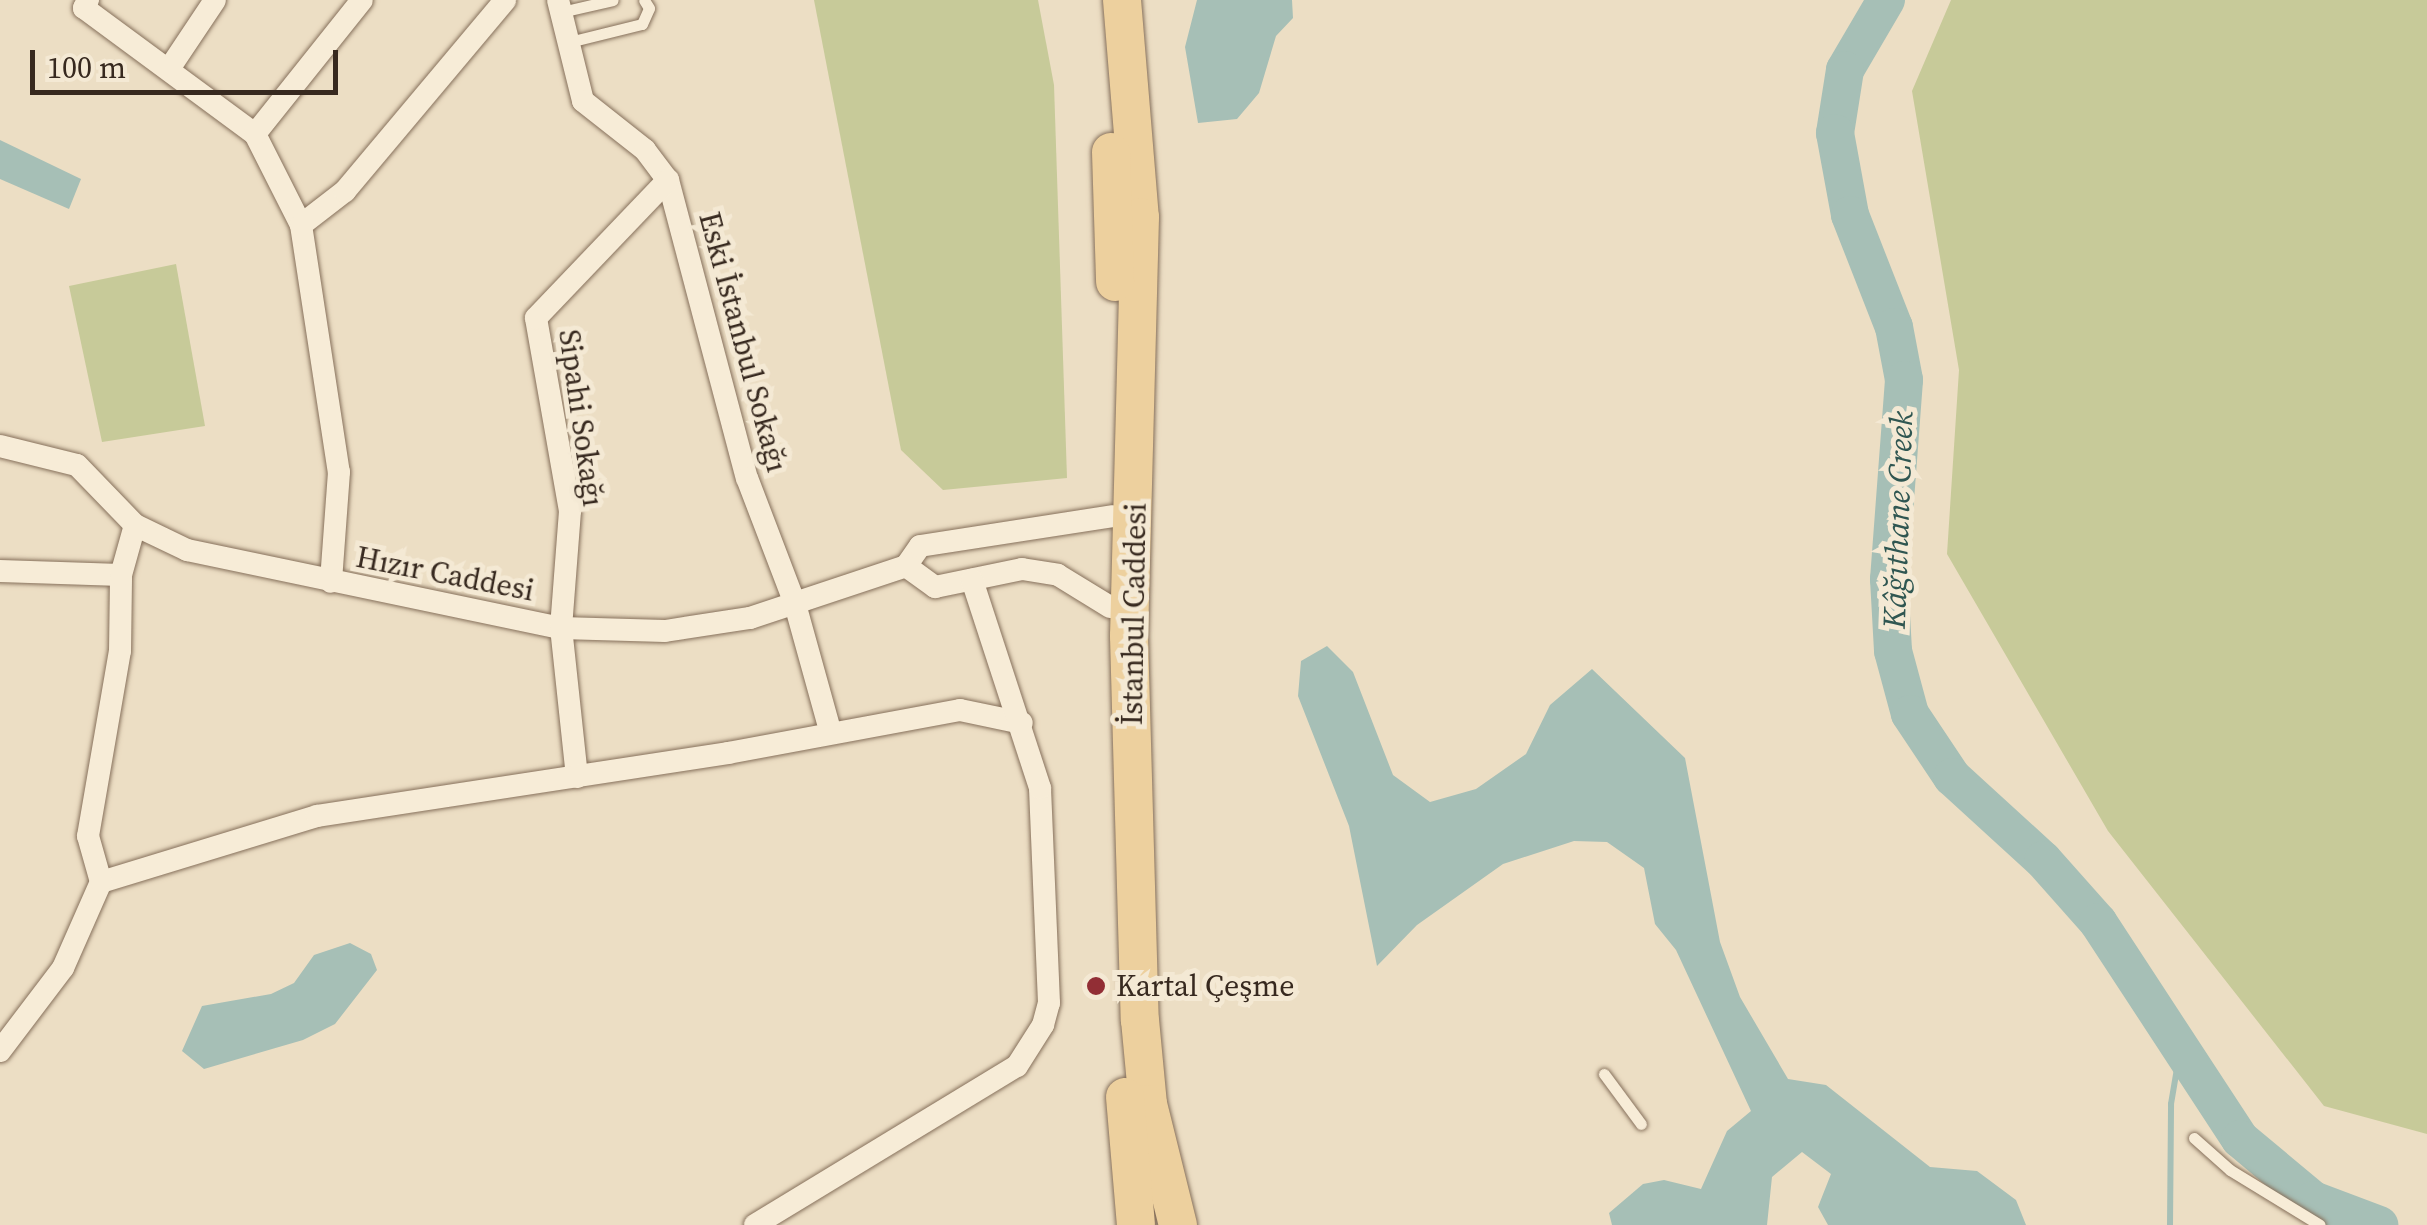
<!DOCTYPE html>
<meta charset="utf-8">
<style>
body{margin:0}
#map{position:relative;width:2427px;height:1225px;overflow:hidden;background:#ecdec4;font-family:"Source Serif 4",serif}
div>[style]{position:absolute}
.green>*{inset:0;background:#c7ca99}
.water>*{inset:0;background:#a6bfb6}
.stream>*{height:6px;margin:-3px;padding:0 3px;transform-origin:3px;border-radius:3px;background:#a6bfb6}
.river>*{height:38px;margin:-19px;padding:0 19px;transform-origin:19px;border-radius:19px;background:#a6bfb6}
.roads{filter:drop-shadow(0 0 2px #86705b) drop-shadow(0 0 2px #86705b)}
.service>*{height:11px;margin:-5.5px;padding:0 5.5px;transform-origin:5.5px;border-radius:5.5px;background:#f7ecd7}
.minor>*{height:22px;margin:-11px;padding:0 11px;transform-origin:11px;border-radius:11px;background:#f7ecd7}
.primary>*{height:38px;margin:-19px;padding:0 19px;transform-origin:19px;border-radius:19px;background:#edd09e}
.dots>*{width:28px;height:28px;translate:-50% -50%;box-sizing:border-box;border:5px solid #f4e9d4;border-radius:50%}
span{translate:-50% -50%;white-space:nowrap;text-align:center;line-height:1.15;-webkit-text-stroke:10px #f4e9d4;paint-order:stroke}
.street-label{font-size:30px;color:#37291f}
.poi-label{font-size:30px;color:#37291f}
.left{translate:0 -50%;text-align:left}
.water-label{font-size:32px;color:#2f5651;font-style:italic}
.scale{position:absolute;left:30px;top:50px;width:308px;height:45px;box-sizing:border-box;border:5px solid #37291f;border-top:0;padding-left:12px;font-size:30px;line-height:35px;white-space:nowrap;color:#37291f;-webkit-text-stroke:8px #f4e9d4;paint-order:stroke}
</style>
<div id="map">
<div class="green">
<div style="clip-path:polygon(814px 0,1038px 0,1054px 85px,1067px 478px,943px 490px,901px 450px)"></div>
<div style="clip-path:polygon(1951px 0,2427px 0,2427px 1134px,2324px 1106px,2108px 831px,1947px 554px,1959px 370px,1912px 91px)"></div>
<div style="clip-path:polygon(176px 264px,205px 426px,102px 442px,69px 286px)"></div>
</div>
<div class="water">
<div style="clip-path:polygon(1197px 0,1292px 0,1293px 18px,1276px 36px,1259px 93px,1237px 119px,1198px 123px,1185px 47px)"></div>
<div style="clip-path:polygon(0 140px,81px 179px,69px 209px,0 179px)"></div>
<div style="clip-path:polygon(1327px 646px,1353px 672px,1393px 775px,1430px 802px,1476px 789px,1526px 754px,1550px 705px,1592px 669px,1685px 758px,1720px 942px,1740px 997px,1788px 1079px,1826px 1085px,1930px 1167px,1977px 1171px,2016px 1200px,2026px 1225px,1828px 1225px,1818px 1207px,1831px 1174px,1802px 1152px,1772px 1177px,1767px 1225px,1612px 1225px,1609px 1213px,1643px 1184px,1664px 1180px,1701px 1189px,1727px 1131px,1751px 1111px,1676px 950px,1655px 924px,1644px 868px,1607px 842px,1574px 841px,1503px 864px,1417px 925px,1377px 966px,1349px 826px,1298px 696px,1301px 661px)"></div>
<div style="clip-path:polygon(350px 943px,371px 954px,377px 970px,335px 1024px,303px 1040px,204px 1069px,182px 1051px,202px 1006px,271px 994px,294px 983px,314px 955px)"></div>
</div>
<div class="stream">
<div style="left:2170px;top:1225px;width:121px;rotate:-89.5deg"></div>
<div style="left:2171px;top:1104px;width:54px;rotate:-80.4deg"></div>
</div>
<div class="river">
<div style="left:1886px;top:0;width:81px;rotate:120.4deg"></div>
<div style="left:1845px;top:70px;width:64px;rotate:99deg"></div>
<div style="left:1835px;top:133px;width:83px;rotate:79.6deg"></div>
<div style="left:1850px;top:215px;width:120px;rotate:68.6deg"></div>
<div style="left:1894px;top:327px;width:54px;rotate:79.3deg"></div>
<div style="left:1904px;top:380px;width:200px;rotate:94.3deg"></div>
<div style="left:1889px;top:579px;width:72px;rotate:86.8deg"></div>
<div style="left:1893px;top:651px;width:65px;rotate:74.9deg"></div>
<div style="left:1910px;top:714px;width:76px;rotate:56.3deg"></div>
<div style="left:1952px;top:777px;width:123px;rotate:42.4deg"></div>
<div style="left:2043px;top:860px;width:83px;rotate:48.4deg"></div>
<div style="left:2098px;top:922px;width:259px;rotate:56.8deg"></div>
<div style="left:2240px;top:1139px;width:95px;rotate:39.9deg"></div>
<div style="left:2313px;top:1200px;width:71px;rotate:20.7deg"></div>
</div>
<div class="roads">
<div class="service">
<div style="left:561px;top:12px;width:53px;rotate:-13deg"></div>
<div style="left:569px;top:42px;width:75px;rotate:-13.9deg"></div>
<div style="left:642px;top:24px;width:17px;rotate:-66deg"></div>
<div style="left:649px;top:8px;width:9px;rotate:-122deg"></div>
<div style="left:1604px;top:1074px;width:62px;rotate:53.5deg"></div>
<div style="left:2194px;top:1138px;width:48px;rotate:41.6deg"></div>
<div style="left:2230px;top:1170px;width:105px;rotate:31.4deg"></div>
</div>
<div class="minor">
<div style="left:88px;top:0;width:9px;rotate:117deg"></div>
<div style="left:84px;top:8px;width:212px;rotate:36.4deg"></div>
<div style="left:255px;top:134px;width:102px;rotate:63.2deg"></div>
<div style="left:301px;top:225px;width:250px;rotate:81.3deg"></div>
<div style="left:339px;top:472px;width:110px;rotate:94.2deg"></div>
<div style="left:558px;top:0;width:104px;rotate:76.1deg"></div>
<div style="left:583px;top:101px;width:79px;rotate:38.3deg"></div>
<div style="left:645px;top:150px;width:38px;rotate:53deg"></div>
<div style="left:668px;top:180px;width:308px;rotate:75.2deg"></div>
<div style="left:747px;top:478px;width:135px;rotate:69.1deg"></div>
<div style="left:795px;top:604px;width:131px;rotate:74.5deg"></div>
<div style="left:171px;top:66px;width:79px;rotate:-56.3deg"></div>
<div style="left:255px;top:134px;width:171px;rotate:-51.4deg"></div>
<div style="left:301px;top:225px;width:56px;rotate:-37.7deg"></div>
<div style="left:345px;top:191px;width:249px;rotate:-50deg"></div>
<div style="left:0;top:446px;width:79px;rotate:13.9deg"></div>
<div style="left:77px;top:465px;width:83px;rotate:46deg"></div>
<div style="left:135px;top:525px;width:58px;rotate:25.7deg"></div>
<div style="left:187px;top:550px;width:382px;rotate:11.8deg"></div>
<div style="left:561px;top:628px;width:104px;rotate:1.7deg"></div>
<div style="left:665px;top:631px;width:86px;rotate:-8.7deg"></div>
<div style="left:750px;top:618px;width:164px;rotate:-18.4deg"></div>
<div style="left:906px;top:566px;width:24px;rotate:-55deg"></div>
<div style="left:920px;top:546px;width:195px;rotate:-8.8deg"></div>
<div style="left:906px;top:566px;width:36px;rotate:36deg"></div>
<div style="left:935px;top:587px;width:89px;rotate:-11.7deg"></div>
<div style="left:1022px;top:569px;width:36px;rotate:9deg"></div>
<div style="left:1058px;top:575px;width:61px;rotate:31.6deg"></div>
<div style="left:0;top:571px;width:121px;rotate:1.9deg"></div>
<div style="left:577px;top:777px;width:150px;rotate:-96.1deg"></div>
<div style="left:561px;top:628px;width:117px;rotate:-85.6deg"></div>
<div style="left:570px;top:511px;width:196px;rotate:-100deg"></div>
<div style="left:536px;top:318px;width:191px;rotate:-46.3deg"></div>
<div style="left:101px;top:882px;width:226px;rotate:-17deg"></div>
<div style="left:317px;top:816px;width:416px;rotate:-8.7deg"></div>
<div style="left:728px;top:753px;width:236px;rotate:-10.5deg"></div>
<div style="left:960px;top:710px;width:63px;rotate:11.8deg"></div>
<div style="left:0;top:1051px;width:104px;rotate:-52.8deg"></div>
<div style="left:63px;top:968px;width:94px;rotate:-66.2deg"></div>
<div style="left:101px;top:882px;width:48px;rotate:-105.8deg"></div>
<div style="left:88px;top:836px;width:188px;rotate:-80.2deg"></div>
<div style="left:120px;top:651px;width:76px;rotate:-89.2deg"></div>
<div style="left:121px;top:575px;width:52px;rotate:-74.4deg"></div>
<div style="left:755px;top:1225px;width:306px;rotate:-31.3deg"></div>
<div style="left:1017px;top:1066px;width:49px;rotate:-57.6deg"></div>
<div style="left:1043px;top:1025px;width:23px;rotate:-75deg"></div>
<div style="left:1049px;top:1003px;width:215px;rotate:-92.4deg"></div>
<div style="left:1040px;top:788px;width:219px;rotate:-108.1deg"></div>
</div>
<div class="primary">
<div style="left:1122px;top:0;width:218px;rotate:85.3deg"></div>
<div style="left:1140px;top:217px;width:419px;rotate:91.5deg"></div>
<div style="left:1129px;top:636px;width:384px;rotate:88.4deg"></div>
<div style="left:1140px;top:1020px;width:84px;rotate:84.6deg"></div>
<div style="left:1148px;top:1104px;width:125px;rotate:76.1deg"></div>
<div style="left:1111px;top:152px;width:130px;rotate:88.2deg"></div>
<div style="left:1125px;top:1097px;width:128px;rotate:85.1deg"></div>
</div>
</div>
<div class="dots">
<div style="left:1096px;top:986px;background:#922e35"></div>
</div>
<div class="street-label">
<span style="left:743px;top:342px;rotate:75deg">Eski İstanbul Sokağı</span>
<span style="left:581px;top:418px;rotate:82deg">Sipahi Sokağı</span>
<span style="left:445px;top:574px;rotate:11deg">Hızır Caddesi</span>
<span style="left:1134px;top:614px;rotate:-89deg">İstanbul Caddesi</span>
</div>
<div class="poi-label">
<span class="left" style="left:1116px;top:986px">Kartal Çeşme</span>
</div>
<div class="water-label">
<span style="left:1898px;top:520px;rotate:-88deg">Kâğıthane Creek</span>
</div>
<div class="scale">100 m</div>
</div>
